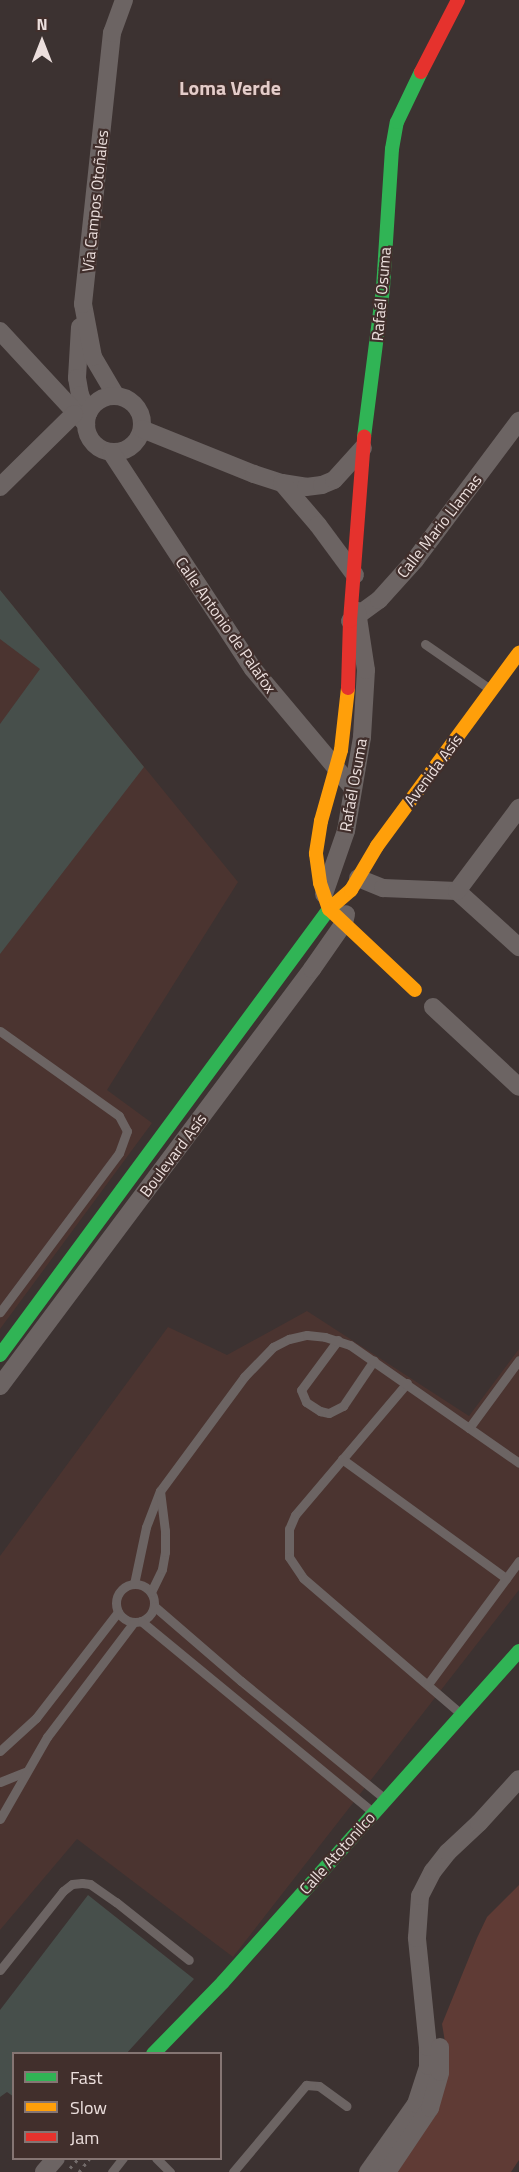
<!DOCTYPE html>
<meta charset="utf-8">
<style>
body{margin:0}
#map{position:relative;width:519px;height:2172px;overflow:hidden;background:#3c3231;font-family:"Titillium Web",sans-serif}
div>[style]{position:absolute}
.built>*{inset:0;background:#4b3430}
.green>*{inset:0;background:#5f3b35}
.building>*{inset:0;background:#474f4b}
.path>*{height:3px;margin-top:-1.5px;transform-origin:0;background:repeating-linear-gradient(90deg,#726b6a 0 3px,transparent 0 7.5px)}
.lane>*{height:9px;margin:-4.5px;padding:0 4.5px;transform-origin:4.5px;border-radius:4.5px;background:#6c6463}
.lane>.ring{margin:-4.5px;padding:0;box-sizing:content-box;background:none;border:9px solid #6c6463;border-radius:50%}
.street>*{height:18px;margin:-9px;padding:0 9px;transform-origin:9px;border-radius:9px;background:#6c6463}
.street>.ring{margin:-9px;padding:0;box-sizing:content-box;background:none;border:18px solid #6c6463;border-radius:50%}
.fast>*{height:14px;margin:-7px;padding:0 7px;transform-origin:7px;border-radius:7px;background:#30b455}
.slow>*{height:14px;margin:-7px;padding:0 7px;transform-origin:7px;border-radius:7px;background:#ff9f0a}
.jam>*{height:14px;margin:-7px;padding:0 7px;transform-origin:7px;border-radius:7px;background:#e5322d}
span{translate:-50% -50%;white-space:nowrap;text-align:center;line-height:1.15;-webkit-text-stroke:4.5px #412f2c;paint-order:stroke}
.street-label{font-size:16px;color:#ecdfdd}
.quarter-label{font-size:20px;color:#e4ccc9;font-weight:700}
.legend{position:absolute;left:12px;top:2052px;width:210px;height:108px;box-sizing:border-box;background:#412f2c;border:2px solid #857573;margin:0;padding:8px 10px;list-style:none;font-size:18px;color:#ecdfdd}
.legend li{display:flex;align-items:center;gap:12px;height:30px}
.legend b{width:30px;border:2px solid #857573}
.north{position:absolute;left:12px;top:12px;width:60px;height:60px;-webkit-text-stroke:4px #412f2c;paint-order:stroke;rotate:0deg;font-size:16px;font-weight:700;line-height:24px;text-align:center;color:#ecdfdd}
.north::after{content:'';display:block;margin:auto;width:21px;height:27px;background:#ecdfdd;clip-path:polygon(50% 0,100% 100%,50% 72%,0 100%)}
</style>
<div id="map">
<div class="built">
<div style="clip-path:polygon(0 590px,238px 882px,107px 1090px,152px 1123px,0 1329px)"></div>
<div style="clip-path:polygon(307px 1311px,469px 1416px,519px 1349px,519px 1590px,233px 1957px,77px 1839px,0 1930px,0 1556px,168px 1327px,227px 1355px)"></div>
</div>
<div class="green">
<div style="clip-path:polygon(519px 1885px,519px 2160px,511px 2172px,394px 2172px,449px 2066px,442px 2024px,477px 1938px,487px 1917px)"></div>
</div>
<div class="building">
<div style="clip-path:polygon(0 590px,144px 767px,0 954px,0 724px,40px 669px,0 639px)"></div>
<div style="clip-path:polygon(88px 1895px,194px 1979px,126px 2054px,14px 2054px,14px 2097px,7px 2092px,0 2097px,0 2010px)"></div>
</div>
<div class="path">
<div style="left:70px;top:2168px;width:13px;rotate:-48deg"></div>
<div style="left:79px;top:2172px;width:18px;rotate:-52deg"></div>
</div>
<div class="lane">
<div style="left:425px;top:644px;width:79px;rotate:34.7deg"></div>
<div style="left:0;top:1031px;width:146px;rotate:35.5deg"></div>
<div style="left:119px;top:1116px;width:17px;rotate:62deg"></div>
<div style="left:127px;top:1131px;width:23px;rotate:110deg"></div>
<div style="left:119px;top:1153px;width:199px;rotate:126.8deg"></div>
<div style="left:338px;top:1340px;width:62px;rotate:126.5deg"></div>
<div style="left:301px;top:1390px;width:13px;rotate:67deg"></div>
<div style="left:306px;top:1402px;width:17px;rotate:33deg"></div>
<div style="left:320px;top:1411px;width:9px;rotate:13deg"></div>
<div style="left:329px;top:1413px;width:16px;rotate:-27deg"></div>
<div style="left:343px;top:1406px;width:55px;rotate:-56deg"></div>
<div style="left:407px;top:1383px;width:173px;rotate:130.3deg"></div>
<div style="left:295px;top:1515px;width:15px;rotate:113deg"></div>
<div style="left:289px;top:1529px;width:28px;rotate:90deg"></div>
<div style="left:289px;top:1557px;width:25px;rotate:56deg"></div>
<div style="left:303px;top:1578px;width:208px;rotate:40.7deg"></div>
<div style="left:469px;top:1428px;width:84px;rotate:-53.7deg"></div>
<div style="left:342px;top:1459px;width:203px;rotate:36deg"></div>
<div class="ring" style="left:116px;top:1584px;width:29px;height:29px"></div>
<div style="left:134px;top:1584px;width:58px;rotate:-78.1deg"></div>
<div style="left:146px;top:1527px;width:39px;rotate:-69deg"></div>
<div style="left:160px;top:1491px;width:142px;rotate:-53.6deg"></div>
<div style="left:244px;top:1377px;width:42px;rotate:-46deg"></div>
<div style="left:273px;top:1347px;width:18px;rotate:-27deg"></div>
<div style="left:289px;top:1339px;width:18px;rotate:-13deg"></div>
<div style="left:307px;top:1335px;width:18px;rotate:6deg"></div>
<div style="left:325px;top:1337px;width:26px;rotate:18deg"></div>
<div style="left:350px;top:1345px;width:206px;rotate:34.9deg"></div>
<div style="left:151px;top:1592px;width:25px;rotate:-64deg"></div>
<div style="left:162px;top:1569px;width:17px;rotate:-80deg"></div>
<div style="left:165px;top:1552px;width:21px;rotate:-90deg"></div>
<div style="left:165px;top:1531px;width:40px;rotate:-97.1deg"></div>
<div style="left:154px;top:1606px;width:115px;rotate:40.8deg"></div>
<div style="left:241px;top:1681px;width:185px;rotate:39.3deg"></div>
<div style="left:141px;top:1621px;width:301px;rotate:39.5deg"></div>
<div style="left:428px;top:1684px;width:153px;rotate:-53.5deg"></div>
<div style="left:0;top:1751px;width:49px;rotate:-42.5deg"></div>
<div style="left:36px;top:1718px;width:134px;rotate:-52.3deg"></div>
<div style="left:0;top:1782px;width:27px;rotate:-22deg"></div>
<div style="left:0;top:1819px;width:95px;rotate:-60.2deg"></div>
<div style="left:47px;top:1737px;width:144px;rotate:-52.9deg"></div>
<div style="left:0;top:1970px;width:101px;rotate:-51.4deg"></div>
<div style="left:63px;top:1891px;width:11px;rotate:-38deg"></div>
<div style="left:72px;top:1884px;width:10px;rotate:-6deg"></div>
<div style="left:82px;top:1883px;width:8px;rotate:7deg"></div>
<div style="left:90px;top:1884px;width:32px;rotate:35deg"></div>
<div style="left:116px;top:1902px;width:93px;rotate:38.5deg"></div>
<div style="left:156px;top:2158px;width:20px;rotate:45deg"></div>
<div style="left:112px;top:2172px;width:18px;rotate:-52deg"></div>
<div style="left:233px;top:2172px;width:114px;rotate:-50deg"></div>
<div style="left:306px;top:2085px;width:13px;rotate:4deg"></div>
<div style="left:319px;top:2086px;width:34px;rotate:36deg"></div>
</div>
<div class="street">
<div style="left:80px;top:327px;width:51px;rotate:93.4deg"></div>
<div style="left:77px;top:378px;width:17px;rotate:80deg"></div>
<div style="left:80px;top:395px;width:20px;rotate:66deg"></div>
<div style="left:0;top:331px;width:127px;rotate:47.2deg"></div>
<div style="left:116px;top:396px;width:45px;rotate:-120.5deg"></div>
<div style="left:93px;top:357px;width:54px;rotate:-100.7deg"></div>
<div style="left:83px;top:304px;width:273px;rotate:-83.9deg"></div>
<div style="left:112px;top:33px;width:35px;rotate:-70deg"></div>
<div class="ring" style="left:86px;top:396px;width:38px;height:38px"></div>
<div style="left:142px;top:429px;width:121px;rotate:21.9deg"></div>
<div style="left:254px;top:474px;width:29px;rotate:18deg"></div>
<div style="left:282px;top:483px;width:24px;rotate:9deg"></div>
<div style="left:306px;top:487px;width:16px;rotate:-7deg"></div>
<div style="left:322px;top:485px;width:13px;rotate:-23deg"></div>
<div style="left:334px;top:480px;width:43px;rotate:-47.8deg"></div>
<div style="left:111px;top:452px;width:259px;rotate:56.8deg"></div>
<div style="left:253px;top:669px;width:155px;rotate:50deg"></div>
<div style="left:282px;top:483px;width:55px;rotate:49.4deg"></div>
<div style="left:318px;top:525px;width:62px;rotate:53.5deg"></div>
<div style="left:0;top:487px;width:104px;rotate:-44.6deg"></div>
<div style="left:350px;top:621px;width:36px;rotate:-36deg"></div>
<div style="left:379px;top:600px;width:54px;rotate:-48deg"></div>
<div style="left:415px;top:560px;width:174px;rotate:-53.2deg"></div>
<div style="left:358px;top:878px;width:27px;rotate:22deg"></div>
<div style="left:383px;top:888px;width:74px;rotate:2.3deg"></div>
<div style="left:457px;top:891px;width:84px;rotate:42.1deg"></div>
<div style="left:457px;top:891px;width:104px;rotate:-53.2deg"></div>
<div style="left:324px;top:894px;width:67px;rotate:-70.8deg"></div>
<div style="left:346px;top:831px;width:95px;rotate:-80.3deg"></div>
<div style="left:362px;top:737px;width:67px;rotate:-86.6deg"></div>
<div style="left:366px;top:670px;width:60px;rotate:-98.7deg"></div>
<div style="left:433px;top:1007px;width:117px;rotate:42.9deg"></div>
<div style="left:0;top:1386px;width:521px;rotate:-53.2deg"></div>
<div style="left:312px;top:969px;width:56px;rotate:-55.2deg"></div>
<div style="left:344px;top:923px;width:9px;rotate:-77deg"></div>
<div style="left:44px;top:2172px;width:18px;rotate:-49deg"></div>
<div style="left:368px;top:2172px;width:83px;rotate:-54.8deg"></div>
<div style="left:416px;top:2104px;width:40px;rotate:-72deg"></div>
<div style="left:428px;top:2066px;width:19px;rotate:-90deg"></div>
<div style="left:428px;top:2047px;width:110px;rotate:-95.8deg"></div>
<div style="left:417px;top:1938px;width:42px;rotate:-85.9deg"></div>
<div style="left:420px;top:1896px;width:28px;rotate:-63deg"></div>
<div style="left:433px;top:1871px;width:24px;rotate:-52deg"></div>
<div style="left:448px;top:1852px;width:42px;rotate:-43.1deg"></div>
<div style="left:479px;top:1823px;width:59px;rotate:-47.7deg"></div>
<div style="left:387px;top:2172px;width:77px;rotate:-56.1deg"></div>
<div style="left:430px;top:2108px;width:37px;rotate:-74deg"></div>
<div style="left:440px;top:2072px;width:25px;rotate:-90deg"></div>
</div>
<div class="fast">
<div style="left:364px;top:437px;width:150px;rotate:-82.7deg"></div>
<div style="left:383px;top:288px;width:139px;rotate:-86.3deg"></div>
<div style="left:392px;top:149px;width:27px;rotate:-80deg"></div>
<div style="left:397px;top:122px;width:55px;rotate:-64.4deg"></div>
<div style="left:0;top:1355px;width:554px;rotate:-53.58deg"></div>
<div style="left:329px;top:909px;width:9px;rotate:-41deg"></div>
<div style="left:153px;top:2054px;width:100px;rotate:-45.8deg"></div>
<div style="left:223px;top:1982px;width:444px;rotate:-48.2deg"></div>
</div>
<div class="slow">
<div style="left:348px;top:688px;width:62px;rotate:96.4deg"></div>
<div style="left:341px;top:750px;width:74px;rotate:105.7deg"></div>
<div style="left:321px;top:821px;width:33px;rotate:99deg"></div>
<div style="left:316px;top:854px;width:29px;rotate:82deg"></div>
<div style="left:320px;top:883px;width:28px;rotate:71deg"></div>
<div style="left:329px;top:909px;width:118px;rotate:43.3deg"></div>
<div style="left:336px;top:903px;width:20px;rotate:-41deg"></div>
<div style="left:351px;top:890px;width:51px;rotate:-59.4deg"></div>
<div style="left:377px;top:846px;width:240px;rotate:-53.7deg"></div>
</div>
<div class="jam">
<div style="left:421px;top:72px;width:81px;rotate:-62.8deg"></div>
<div style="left:348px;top:688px;width:67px;rotate:-88.3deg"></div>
<div style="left:350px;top:621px;width:185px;rotate:-85.6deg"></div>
</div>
<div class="street-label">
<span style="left:95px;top:201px;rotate:-84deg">Vía Campos Otoñales</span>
<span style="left:381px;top:294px;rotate:-85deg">Rafaél Osuma</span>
<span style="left:439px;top:526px;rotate:-52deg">Calle Mario Llamas</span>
<span style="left:226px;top:625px;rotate:55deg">Calle Antonio de Palafox</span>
<span style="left:433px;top:770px;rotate:-53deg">Avenida Asís</span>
<span style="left:353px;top:785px;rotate:-80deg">Rafaél Osuma</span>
<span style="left:173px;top:1155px;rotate:-53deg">Boulevard Asís</span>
<span style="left:337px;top:1853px;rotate:-48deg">Calle Atotonilco</span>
</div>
<div class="quarter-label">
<span style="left:230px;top:87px">Loma Verde</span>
</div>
<ul class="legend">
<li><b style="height:8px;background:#30b455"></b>Fast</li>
<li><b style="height:8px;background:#ff9f0a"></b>Slow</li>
<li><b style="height:8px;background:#e5322d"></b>Jam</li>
</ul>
<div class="north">N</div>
</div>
